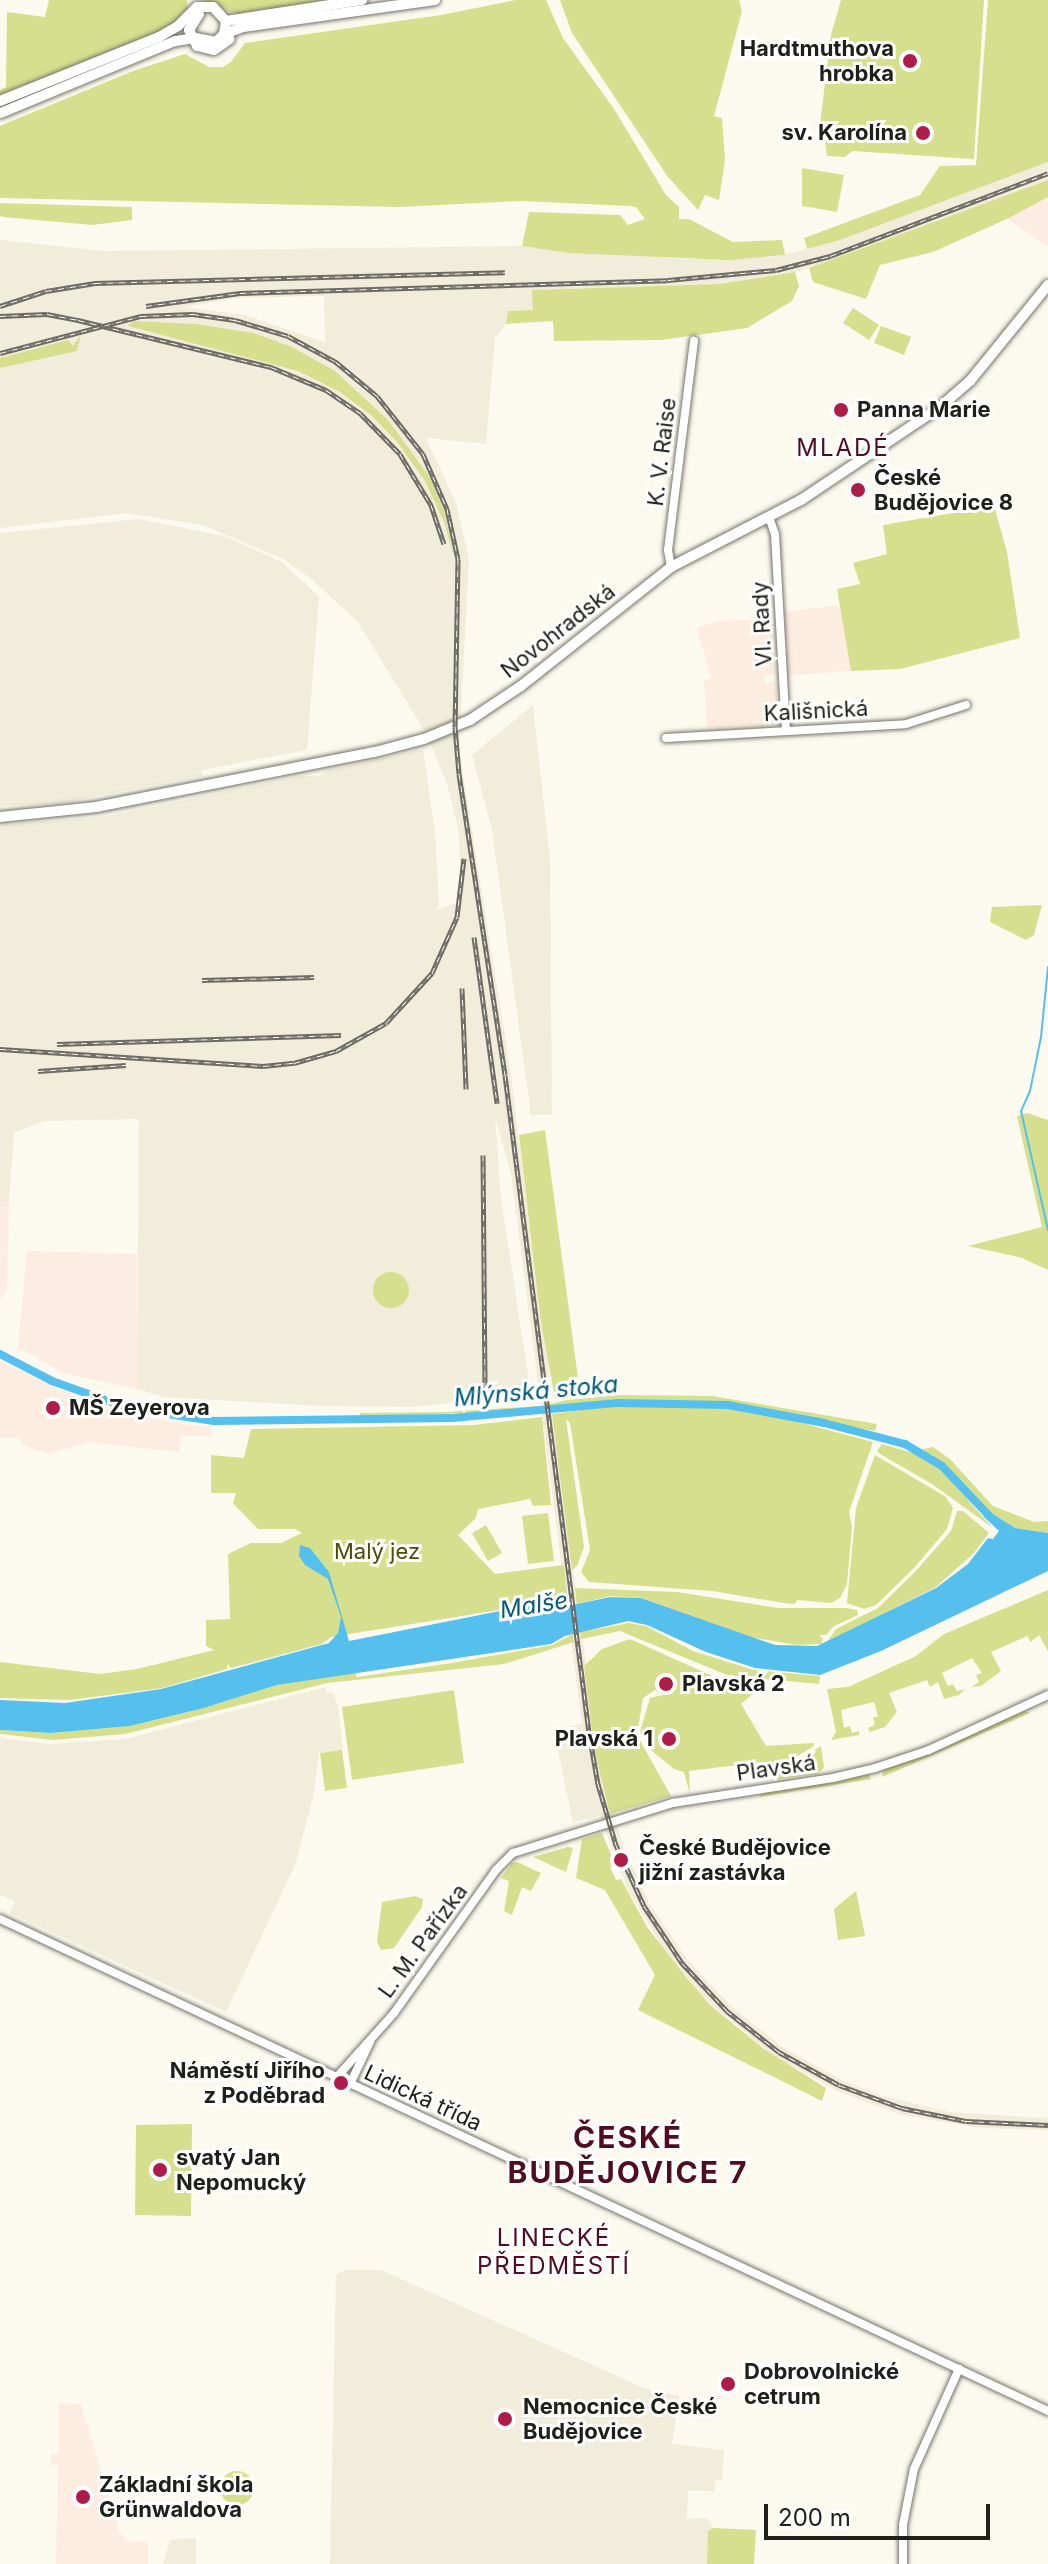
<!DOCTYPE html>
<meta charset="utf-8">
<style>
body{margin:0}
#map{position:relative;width:1048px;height:2564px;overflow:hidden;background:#fcfaee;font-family:Inter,sans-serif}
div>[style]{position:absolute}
.commercial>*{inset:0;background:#fdece1}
.built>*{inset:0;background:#f1edda}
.education>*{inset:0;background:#fcede0}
.green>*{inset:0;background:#d6df8d}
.round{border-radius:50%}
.water>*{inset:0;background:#55c0ee}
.stream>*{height:2px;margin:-1px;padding:0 1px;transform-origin:1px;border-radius:1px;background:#55c0ee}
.canal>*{height:8px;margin:-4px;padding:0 4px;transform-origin:4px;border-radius:4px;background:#55c0ee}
.roads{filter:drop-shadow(0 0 2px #757368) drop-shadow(0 0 2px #757368)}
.minor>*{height:8px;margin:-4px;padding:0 4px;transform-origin:4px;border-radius:4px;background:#fff}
.major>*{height:10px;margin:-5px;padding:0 5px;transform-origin:5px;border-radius:5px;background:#fff}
.rail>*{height:5px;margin-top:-2.5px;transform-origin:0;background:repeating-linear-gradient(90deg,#fff 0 6px,#6c6b64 0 12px);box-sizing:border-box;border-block:2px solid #6c6b64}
.dots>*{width:22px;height:22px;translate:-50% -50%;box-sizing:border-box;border:4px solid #fff;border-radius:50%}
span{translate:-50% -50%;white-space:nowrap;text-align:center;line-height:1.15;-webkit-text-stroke:6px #fff;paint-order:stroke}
.poi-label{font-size:22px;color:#20201b;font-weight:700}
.right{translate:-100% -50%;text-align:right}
.left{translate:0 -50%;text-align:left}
.street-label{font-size:22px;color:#20201b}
.park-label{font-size:22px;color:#494d03}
.neighbourhood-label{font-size:24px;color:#520c20;letter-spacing:2px}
.water-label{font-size:24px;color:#005b7a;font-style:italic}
.district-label{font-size:30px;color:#520c20;font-weight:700;letter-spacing:2px}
.scale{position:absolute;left:764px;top:2504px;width:226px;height:36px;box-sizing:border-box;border:4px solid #20201b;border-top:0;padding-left:10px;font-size:24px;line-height:28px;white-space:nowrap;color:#20201b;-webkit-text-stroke:6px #fff;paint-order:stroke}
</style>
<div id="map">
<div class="commercial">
<div style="clip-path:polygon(1048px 197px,1048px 247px,1007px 219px)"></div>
<div style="clip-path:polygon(0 1202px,9px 1202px,7px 1290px,0 1300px)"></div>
<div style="clip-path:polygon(27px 1251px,137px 1254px,137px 1389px,64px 1373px,18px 1348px)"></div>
</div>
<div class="built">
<div style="clip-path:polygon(evenodd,1048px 162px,1048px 180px,938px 224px,800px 271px,719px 284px,533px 290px,533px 310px,508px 311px,506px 324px,495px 338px,486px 444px,426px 438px,456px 503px,469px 559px,459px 749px,511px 1074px,540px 1316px,548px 1351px,550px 1401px,599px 1758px,622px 1843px,649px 1903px,687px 1959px,731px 2006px,782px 2047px,842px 2080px,880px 2095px,950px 2112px,1048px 2118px,1048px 2130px,980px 2128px,902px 2115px,837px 2091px,775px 2057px,706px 2000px,663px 1948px,628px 1890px,600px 1816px,573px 1822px,555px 1736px,568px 1734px,567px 1727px,582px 1724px,511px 1174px,495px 1117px,501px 1198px,531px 1395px,412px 1407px,319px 1406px,164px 1397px,137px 1389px,139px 1119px,44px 1121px,14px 1133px,9px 1202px,0 1202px,0 825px,103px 817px,299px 776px,320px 776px,325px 771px,423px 749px,435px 832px,439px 904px,436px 910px,456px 903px,460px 874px,459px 833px,447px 784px,426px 733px,357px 621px,310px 578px,283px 559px,205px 526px,128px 513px,0 528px,0 240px,104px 251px,522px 246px,685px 259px,775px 257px,840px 240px,1048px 162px,324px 296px,325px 342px,245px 315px,185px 307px,237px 298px,324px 296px)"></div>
<div style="clip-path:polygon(139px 519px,224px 536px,282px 562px,319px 597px,307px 750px,202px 770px,202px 776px,61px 803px,0 806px,0 533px)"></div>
<div style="clip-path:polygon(533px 705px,550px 860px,552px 1115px,531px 1115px,492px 830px,472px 755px)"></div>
<div style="clip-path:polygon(326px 1687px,326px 1693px,333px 1693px,338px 1706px,343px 1750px,319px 1753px,313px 1797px,295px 1865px,226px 2012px,10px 1913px,15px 1901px,0 1895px,0 1738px,50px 1744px,125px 1739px)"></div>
<div style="clip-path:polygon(345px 2270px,381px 2270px,644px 2388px,679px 2396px,672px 2444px,724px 2450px,722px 2480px,715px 2481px,715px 2491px,688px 2491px,687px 2519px,707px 2518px,713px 2528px,708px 2531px,707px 2564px,330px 2564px,336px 2275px)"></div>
<div style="clip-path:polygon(196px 2538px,196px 2564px,163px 2564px,170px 2540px)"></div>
</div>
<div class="education">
<div style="clip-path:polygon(840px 605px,851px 671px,789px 675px,784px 612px)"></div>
<div style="clip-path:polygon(773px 619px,776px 673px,764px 676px,765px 683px,776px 681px,779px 725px,707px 728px,704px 680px,711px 678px,697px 628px,720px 621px)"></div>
<div style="clip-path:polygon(0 1361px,85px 1401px,126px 1414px,211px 1428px,211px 1436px,180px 1436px,179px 1452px,88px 1442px,48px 1454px,23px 1445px,19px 1438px,0 1438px)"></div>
<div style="clip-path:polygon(59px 2403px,81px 2404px,119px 2532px,128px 2541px,148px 2542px,148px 2564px,56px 2564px,58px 2465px,51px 2465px,51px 2454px,59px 2454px)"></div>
</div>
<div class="green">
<div style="clip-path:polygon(49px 0,187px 0,188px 8px,182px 19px,168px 29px,0 96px,0 90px,6px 87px,7px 12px,45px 17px)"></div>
<div style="clip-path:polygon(202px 0,329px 0,236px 14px)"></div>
<div style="clip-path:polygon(516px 0,546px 0,563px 38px,614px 109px,666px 195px,679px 207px,679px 219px,689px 219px,733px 242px,782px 240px,785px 255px,729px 260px,569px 253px,522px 246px,529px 212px,620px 215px,628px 225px,645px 219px,636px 207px,630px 206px,521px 201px,399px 207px,0 198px,0 126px,133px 71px,185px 54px,209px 67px,223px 67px,231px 62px,245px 43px,441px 15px)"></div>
<div style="clip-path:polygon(560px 0,739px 0,742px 11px,714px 116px,722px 118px,725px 160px,719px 200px,705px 195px,698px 210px,668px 177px,572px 33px)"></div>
<div style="clip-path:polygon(841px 0,984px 0,974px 159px,852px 151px,845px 157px,827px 156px,825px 141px,818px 140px,831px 35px)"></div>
<div style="clip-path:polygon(988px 0,1048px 0,1048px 162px,840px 240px,807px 249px,804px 238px,920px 195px,940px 166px,976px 165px)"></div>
<div style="clip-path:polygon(802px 168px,844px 175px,837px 212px,802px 206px)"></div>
<div style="clip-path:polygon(1048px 180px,1048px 197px,1009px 218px,933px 252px,880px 265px,866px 299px,813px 282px,809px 268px)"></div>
<div style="clip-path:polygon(0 203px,132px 207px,132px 220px,92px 225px,4px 217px,0 216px)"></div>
<div style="clip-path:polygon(795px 272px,799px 286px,792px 301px,747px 328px,661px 340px,554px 341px,553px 321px,506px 324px,508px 311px,533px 310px,532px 290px,719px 284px)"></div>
<div style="clip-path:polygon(853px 308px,879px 325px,869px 340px,843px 323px)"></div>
<div style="clip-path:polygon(133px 321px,196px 324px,253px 333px,292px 347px,335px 371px,388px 420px,431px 479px,444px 511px,455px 561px,444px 522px,425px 481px,398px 443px,371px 415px,340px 392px,298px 371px,128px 326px)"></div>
<div style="clip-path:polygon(881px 326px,911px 337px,904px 355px,874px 343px)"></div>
<div style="clip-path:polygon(81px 335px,77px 351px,0 368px,0 358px,68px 340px,73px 346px)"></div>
<div style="clip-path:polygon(994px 506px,1007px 552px,1020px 638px,900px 669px,851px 671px,837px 589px,860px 584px,853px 563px,887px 554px,883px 525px)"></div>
<div style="clip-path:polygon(1042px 905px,1034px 935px,1026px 940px,990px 922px,992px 907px)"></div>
<div style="clip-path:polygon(1027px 1113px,1048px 1120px,1048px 1270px,1022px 1258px,968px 1246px,1042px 1227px,1017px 1116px)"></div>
<div style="clip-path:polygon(545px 1130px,578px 1378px,555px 1399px,540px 1316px,519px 1135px)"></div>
<div class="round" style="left:373px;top:1272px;width:36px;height:36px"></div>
<div style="clip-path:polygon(620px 1395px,712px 1396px,877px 1424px,875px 1431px,700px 1401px,550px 1408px,550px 1404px,567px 1400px)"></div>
<div style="clip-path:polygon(626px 1404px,724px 1408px,787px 1419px,873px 1442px,849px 1512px,852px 1527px,847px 1584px,840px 1598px,831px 1603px,797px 1600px,795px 1604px,784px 1603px,712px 1591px,589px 1582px,581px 1572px,590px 1550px,570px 1423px,566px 1419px,584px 1547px,577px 1566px,572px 1570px,552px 1414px)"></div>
<div style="clip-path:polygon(538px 1406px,543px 1409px,359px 1418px,360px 1413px,447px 1412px)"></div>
<div style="clip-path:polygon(542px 1417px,551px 1505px,533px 1506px,530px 1499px,478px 1509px,476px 1518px,458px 1535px,495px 1574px,564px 1565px,568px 1606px,530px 1605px,331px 1637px,322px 1644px,231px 1668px,227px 1664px,227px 1669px,162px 1688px,70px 1700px,0 1698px,0 1662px,100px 1674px,137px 1669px,214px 1650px,206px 1646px,206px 1620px,230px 1619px,228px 1554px,251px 1543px,281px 1543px,302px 1533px,295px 1529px,258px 1529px,233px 1503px,236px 1493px,211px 1493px,211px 1455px,244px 1458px,251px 1429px,474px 1425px)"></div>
<div style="clip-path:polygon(882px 1444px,910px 1452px,933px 1447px,950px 1459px,993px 1506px,1034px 1522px,1048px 1521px,1048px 1533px,1015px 1528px,987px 1510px,985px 1514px,966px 1498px,993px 1528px,932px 1484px,880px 1454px,877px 1451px)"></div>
<div style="clip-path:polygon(875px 1455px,946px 1497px,953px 1508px,947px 1529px,915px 1567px,876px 1605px,864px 1609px,847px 1603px,856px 1508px)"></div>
<div style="clip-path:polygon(957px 1511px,963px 1511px,989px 1533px,973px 1554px,936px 1587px,827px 1642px,836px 1629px,878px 1608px,914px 1573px,951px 1531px)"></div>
<div style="clip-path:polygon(548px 1513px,554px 1561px,528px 1564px,522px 1516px)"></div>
<div style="clip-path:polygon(486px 1525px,502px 1553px,488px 1561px,472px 1533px)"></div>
<div style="clip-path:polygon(575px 1588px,677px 1592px,778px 1608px,846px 1608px,857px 1610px,858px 1615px,834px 1626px,826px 1635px,819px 1635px,823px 1639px,821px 1644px,796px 1645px,750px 1637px,642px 1598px,610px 1596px,577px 1604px)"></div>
<div style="clip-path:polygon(1048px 1590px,1048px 1651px,1039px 1635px,1031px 1642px,1027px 1636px,991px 1652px,1001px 1671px,981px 1686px,971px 1687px,979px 1682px,976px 1675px,982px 1673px,972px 1658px,942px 1673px,948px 1686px,953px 1684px,957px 1691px,965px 1689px,959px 1695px,944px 1699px,938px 1682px,930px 1687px,927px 1680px,889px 1693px,897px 1712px,885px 1727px,870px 1732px,868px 1728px,875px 1725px,873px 1718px,878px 1716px,874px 1702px,841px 1710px,844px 1728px,850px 1726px,852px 1733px,859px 1731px,859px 1735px,831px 1740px,836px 1732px,827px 1689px,848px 1687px,916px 1656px,944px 1634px)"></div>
<div style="clip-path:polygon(629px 1623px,646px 1626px,693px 1651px,754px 1670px,820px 1676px,819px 1684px,727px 1675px,620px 1631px,581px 1639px,580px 1632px)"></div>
<div style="clip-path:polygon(573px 1634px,574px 1642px,504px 1664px,327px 1683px,125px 1734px,53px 1740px,0 1734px,0 1730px,51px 1733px,130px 1726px,204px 1708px,277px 1685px,355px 1672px,357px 1677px,452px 1663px,552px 1645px)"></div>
<div style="clip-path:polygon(630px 1639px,721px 1680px,762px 1686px,741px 1704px,766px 1746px,813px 1743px,814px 1746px,779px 1767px,764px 1770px,762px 1762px,689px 1771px,690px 1794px,684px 1772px,674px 1769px,653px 1752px,640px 1732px,650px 1698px,663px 1695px,655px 1690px,643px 1698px,637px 1735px,671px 1796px,610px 1814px,594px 1748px,584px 1666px,602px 1649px)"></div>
<div style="clip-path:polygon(454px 1690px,464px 1763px,352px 1780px,342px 1707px)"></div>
<div style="clip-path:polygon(1025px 1711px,1030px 1713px,882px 1777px,883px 1769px)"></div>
<div style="clip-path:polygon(821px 1746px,824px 1767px,818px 1774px,772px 1780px,779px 1771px)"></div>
<div style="clip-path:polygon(342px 1750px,347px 1788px,325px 1791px,320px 1753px)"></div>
<div style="clip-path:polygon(867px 1773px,871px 1779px,759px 1797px,763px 1792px)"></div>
<div style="clip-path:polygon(602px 1833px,615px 1864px,610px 1867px,616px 1880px,621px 1879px,647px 1927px,687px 1978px,710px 2005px,764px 2049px,826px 2088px,822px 2101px,638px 2010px,655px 1975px,605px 1890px,576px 1878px,582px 1839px)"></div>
<div style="clip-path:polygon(568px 1847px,573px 1848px,566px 1872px,533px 1857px)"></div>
<div style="clip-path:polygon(517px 1862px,541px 1873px,531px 1891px,522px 1887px,512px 1915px,504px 1911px,509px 1881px,501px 1878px,512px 1863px)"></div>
<div style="clip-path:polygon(856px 1891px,865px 1936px,838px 1940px,834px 1909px)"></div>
<div style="clip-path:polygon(415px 1896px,423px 1899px,422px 1907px,394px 1948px,381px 1950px,377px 1942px,382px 1902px)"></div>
<div style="clip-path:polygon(192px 2124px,191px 2216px,135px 2215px,136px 2125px)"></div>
<div class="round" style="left:220px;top:2471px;width:34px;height:34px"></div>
<div style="clip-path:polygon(713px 2528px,756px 2530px,754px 2564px,707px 2564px,708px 2531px)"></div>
</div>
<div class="water">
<div style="clip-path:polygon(987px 1510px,1015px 1528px,1048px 1533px,1048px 1571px,881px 1651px,820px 1675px,755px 1668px,706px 1652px,647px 1625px,628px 1621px,565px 1636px,551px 1644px,277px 1685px,204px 1708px,130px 1726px,51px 1733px,0 1730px,0 1700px,65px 1703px,161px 1689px,329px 1643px,338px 1633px,341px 1617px,328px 1579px,305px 1565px,299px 1556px,300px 1545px,310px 1548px,329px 1572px,349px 1641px,530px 1605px,568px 1606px,610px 1597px,641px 1598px,775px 1645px,817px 1646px,936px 1588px,968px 1564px,988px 1538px,993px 1539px,999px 1531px,984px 1517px)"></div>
</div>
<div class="stream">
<div style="left:1048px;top:967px;width:70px;rotate:95.7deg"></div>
<div style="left:1041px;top:1037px;width:55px;rotate:101.5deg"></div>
<div style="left:1030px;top:1091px;width:22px;rotate:114deg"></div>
<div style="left:1021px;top:1111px;width:122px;rotate:77.2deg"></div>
</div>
<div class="canal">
<div style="left:0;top:1354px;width:59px;rotate:27.4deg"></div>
<div style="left:52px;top:1381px;width:81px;rotate:19.6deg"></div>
<div style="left:128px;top:1408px;width:87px;rotate:8.6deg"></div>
<div style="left:214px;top:1421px;width:238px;rotate:-0.7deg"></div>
<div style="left:452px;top:1418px;width:167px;rotate:-5.2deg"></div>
<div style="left:618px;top:1403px;width:110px;rotate:1deg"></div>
<div style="left:728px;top:1405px;width:98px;rotate:10.6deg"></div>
<div style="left:824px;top:1423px;width:84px;rotate:14.5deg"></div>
<div style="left:905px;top:1444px;width:43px;rotate:30.7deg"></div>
<div style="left:942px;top:1466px;width:74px;rotate:46.6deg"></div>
</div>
<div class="roads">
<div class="minor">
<div style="left:769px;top:517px;width:18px;rotate:71deg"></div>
<div style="left:775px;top:534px;width:197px;rotate:86.8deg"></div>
<div style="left:671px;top:567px;width:17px;rotate:-100deg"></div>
<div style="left:668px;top:550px;width:211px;rotate:-82.9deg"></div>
<div style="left:666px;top:738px;width:240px;rotate:-3.3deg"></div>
<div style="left:906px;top:724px;width:63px;rotate:-17.6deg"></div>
<div style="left:0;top:1919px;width:1158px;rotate:25.15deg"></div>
<div style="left:337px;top:2077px;width:86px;rotate:-48.3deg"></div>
<div style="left:394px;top:2013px;width:176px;rotate:-54.5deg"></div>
<div style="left:496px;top:1870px;width:24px;rotate:-45deg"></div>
<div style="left:513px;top:1853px;width:168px;rotate:-17.4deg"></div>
<div style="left:673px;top:1803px;width:162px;rotate:-8.9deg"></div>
<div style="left:833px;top:1778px;width:43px;rotate:-13.4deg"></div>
<div style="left:875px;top:1768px;width:57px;rotate:-18.4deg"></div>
<div style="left:929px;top:1750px;width:131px;rotate:-24.8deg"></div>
<div style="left:350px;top:2084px;width:47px;rotate:-64.5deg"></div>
<div style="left:903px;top:2564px;width:39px;rotate:-90deg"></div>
<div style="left:903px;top:2525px;width:57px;rotate:-78.9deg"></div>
<div style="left:914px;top:2469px;width:110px;rotate:-65.8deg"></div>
</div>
<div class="major">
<div style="left:199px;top:14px;width:19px;rotate:122deg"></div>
<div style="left:189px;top:30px;width:18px;rotate:63deg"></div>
<div style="left:197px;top:46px;width:17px;rotate:13deg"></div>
<div style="left:214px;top:50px;width:19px;rotate:-35deg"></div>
<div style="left:226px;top:21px;width:138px;rotate:-8.8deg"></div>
<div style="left:224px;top:34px;width:20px;rotate:-20deg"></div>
<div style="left:243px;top:27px;width:194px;rotate:-8deg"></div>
<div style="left:0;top:101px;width:171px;rotate:-21.9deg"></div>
<div style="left:159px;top:37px;width:22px;rotate:-30deg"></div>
<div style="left:178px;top:26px;width:27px;rotate:-45deg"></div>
<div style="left:197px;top:7px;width:16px"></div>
<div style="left:213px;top:7px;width:19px;rotate:47deg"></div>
<div style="left:226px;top:21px;width:13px;rotate:99deg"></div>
<div style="left:224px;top:34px;width:11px;rotate:135deg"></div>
<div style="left:216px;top:42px;width:21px;rotate:-169deg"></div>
<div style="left:195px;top:38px;width:20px;rotate:171deg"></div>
<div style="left:175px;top:41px;width:189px;rotate:157.6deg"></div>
<div style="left:0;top:817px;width:97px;rotate:-5.9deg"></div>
<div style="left:96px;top:807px;width:284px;rotate:-11.2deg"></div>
<div style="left:375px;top:752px;width:51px;rotate:-14.9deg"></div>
<div style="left:424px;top:739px;width:50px;rotate:-22.4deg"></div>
<div style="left:470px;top:720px;width:61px;rotate:-33.7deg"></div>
<div style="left:521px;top:686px;width:191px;rotate:-38.4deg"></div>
<div style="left:671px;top:567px;width:146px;rotate:-27.3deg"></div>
<div style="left:801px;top:500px;width:167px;rotate:-33.8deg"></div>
<div style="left:940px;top:407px;width:40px;rotate:-41deg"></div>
<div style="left:970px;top:381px;width:124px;rotate:-50.9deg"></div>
</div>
</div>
<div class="rail">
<div style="left:0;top:306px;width:48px;rotate:-18.1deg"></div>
<div style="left:46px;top:291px;width:50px;rotate:-9.3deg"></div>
<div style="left:95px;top:283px;width:410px;rotate:-1.5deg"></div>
<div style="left:146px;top:306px;width:95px;rotate:-7.9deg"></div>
<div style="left:240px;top:293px;width:428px;rotate:-1.7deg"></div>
<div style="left:668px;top:280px;width:108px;rotate:-5.3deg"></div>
<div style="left:776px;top:270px;width:56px;rotate:-14.5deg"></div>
<div style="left:830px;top:256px;width:233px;rotate:-20.8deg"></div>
<div style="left:0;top:316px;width:47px;rotate:-2.4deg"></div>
<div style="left:47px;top:314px;width:32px;rotate:11deg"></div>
<div style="left:78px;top:320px;width:199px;rotate:13.7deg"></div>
<div style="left:271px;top:367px;width:60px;rotate:22.7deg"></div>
<div style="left:326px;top:390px;width:41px;rotate:34.1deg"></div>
<div style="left:360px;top:413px;width:57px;rotate:45.7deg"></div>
<div style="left:400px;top:454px;width:60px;rotate:58.7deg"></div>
<div style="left:431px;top:505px;width:41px;rotate:71.6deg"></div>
<div style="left:0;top:353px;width:146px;rotate:-14.7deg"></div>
<div style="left:141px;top:316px;width:52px;rotate:-2.2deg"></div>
<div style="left:193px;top:314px;width:42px;rotate:8.1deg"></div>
<div style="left:235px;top:320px;width:55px;rotate:16.8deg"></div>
<div style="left:288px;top:336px;width:55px;rotate:28.4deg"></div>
<div style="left:336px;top:362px;width:53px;rotate:39.7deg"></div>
<div style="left:377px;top:396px;width:74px;rotate:51.6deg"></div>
<div style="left:423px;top:454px;width:60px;rotate:66.4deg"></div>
<div style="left:447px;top:509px;width:51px;rotate:77.6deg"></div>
<div style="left:458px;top:559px;width:168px;rotate:91deg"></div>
<div style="left:455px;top:727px;width:47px;rotate:85.1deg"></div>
<div style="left:459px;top:774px;width:304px;rotate:81.3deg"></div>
<div style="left:505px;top:1075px;width:663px;rotate:82.72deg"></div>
<div style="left:589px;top:1733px;width:52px;rotate:80deg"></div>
<div style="left:598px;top:1784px;width:64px;rotate:73.6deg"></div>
<div style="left:616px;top:1845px;width:67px;rotate:65.3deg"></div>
<div style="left:644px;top:1906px;width:69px;rotate:56.3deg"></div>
<div style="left:682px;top:1963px;width:66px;rotate:46.8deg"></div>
<div style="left:727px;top:2011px;width:66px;rotate:38.3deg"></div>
<div style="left:779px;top:2052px;width:68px;rotate:28.8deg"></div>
<div style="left:839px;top:2085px;width:67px;rotate:20.1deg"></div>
<div style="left:902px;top:2108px;width:65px;rotate:11.5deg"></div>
<div style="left:966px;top:2121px;width:82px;rotate:2.8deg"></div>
<div style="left:474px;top:937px;width:168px;rotate:82.1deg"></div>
<div style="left:202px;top:980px;width:112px;rotate:-1.5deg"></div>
<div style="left:462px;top:988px;width:101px;rotate:87.7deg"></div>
<div style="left:57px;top:1044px;width:284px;rotate:-1.8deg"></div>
<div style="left:0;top:1049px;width:264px;rotate:3.7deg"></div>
<div style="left:263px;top:1066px;width:31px;rotate:-6deg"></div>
<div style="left:294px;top:1063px;width:44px;rotate:-15.9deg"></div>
<div style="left:336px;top:1051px;width:57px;rotate:-29.2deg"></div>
<div style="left:386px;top:1023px;width:68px;rotate:-47.4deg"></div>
<div style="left:432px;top:973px;width:61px;rotate:-65.9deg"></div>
<div style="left:457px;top:917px;width:59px;rotate:-83.2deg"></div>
<div style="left:38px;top:1071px;width:88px;rotate:-3.9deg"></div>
<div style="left:483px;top:1155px;width:239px;rotate:89.5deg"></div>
</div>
<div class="dots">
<div style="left:910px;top:61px;background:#ae1c49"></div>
<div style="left:923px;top:133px;background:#ae1c49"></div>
<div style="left:841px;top:410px;background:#ae1c49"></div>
<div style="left:858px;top:490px;background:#ae1c49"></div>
<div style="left:53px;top:1408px;background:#ae1c49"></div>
<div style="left:666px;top:1684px;background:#ae1c49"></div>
<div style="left:669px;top:1739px;background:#ae1c49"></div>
<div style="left:621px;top:1860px;background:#ae1c49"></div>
<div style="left:341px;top:2083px;background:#ae1c49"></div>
<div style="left:160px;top:2170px;background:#ae1c49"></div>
<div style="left:728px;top:2384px;background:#ae1c49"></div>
<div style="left:505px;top:2419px;background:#ae1c49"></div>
<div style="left:83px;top:2497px;background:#ae1c49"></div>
</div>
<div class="poi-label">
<span class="right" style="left:894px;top:61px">Hardtmuthova<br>hrobka</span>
<span class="right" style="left:907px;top:133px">sv. Karolína</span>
<span class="left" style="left:857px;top:410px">Panna Marie</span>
<span class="left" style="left:874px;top:490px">České<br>Budějovice 8</span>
<span class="left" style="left:69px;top:1408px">MŠ Zeyerova</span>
<span class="left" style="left:682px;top:1684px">Plavská 2</span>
<span class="right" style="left:653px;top:1739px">Plavská 1</span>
<span class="left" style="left:639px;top:1860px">České Budějovice<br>jižní zastávka</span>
<span class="right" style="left:325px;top:2083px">Náměstí Jiřího<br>z Poděbrad</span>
<span class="left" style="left:176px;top:2170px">svatý Jan<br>Nepomucký</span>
<span class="left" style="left:744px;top:2384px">Dobrovolnické<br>cetrum</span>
<span class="left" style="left:523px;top:2419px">Nemocnice České<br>Budějovice</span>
<span class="left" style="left:99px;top:2497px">Základní škola<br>Grünwaldova</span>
</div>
<div class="street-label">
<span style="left:662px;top:452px;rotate:-83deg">K. V. Raise</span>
<span style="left:762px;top:624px;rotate:-93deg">Vl. Rady</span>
<span style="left:558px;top:631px;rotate:-38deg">Novohradská</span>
<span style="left:816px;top:711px;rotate:-3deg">Kališnická</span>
<span style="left:776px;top:1768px;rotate:-8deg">Plavská</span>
<span style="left:423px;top:1941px;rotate:-54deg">L. M. Pařízka</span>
<span style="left:423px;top:2098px;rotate:25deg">Lidická třída</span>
</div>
<div class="park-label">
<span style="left:377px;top:1552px">Malý jez</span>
</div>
<div class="neighbourhood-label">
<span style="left:843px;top:448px">MLADÉ</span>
<span style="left:554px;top:2252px">LINECKÉ<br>PŘEDMĚSTÍ</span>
</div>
<div class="water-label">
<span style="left:536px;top:1391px;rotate:-5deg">Mlýnská stoka</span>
<span style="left:534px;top:1605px;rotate:-9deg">Malše</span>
</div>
<div class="district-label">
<span style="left:628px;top:2154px">ČESKÉ<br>BUDĚJOVICE 7</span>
</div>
<div class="scale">200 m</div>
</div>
